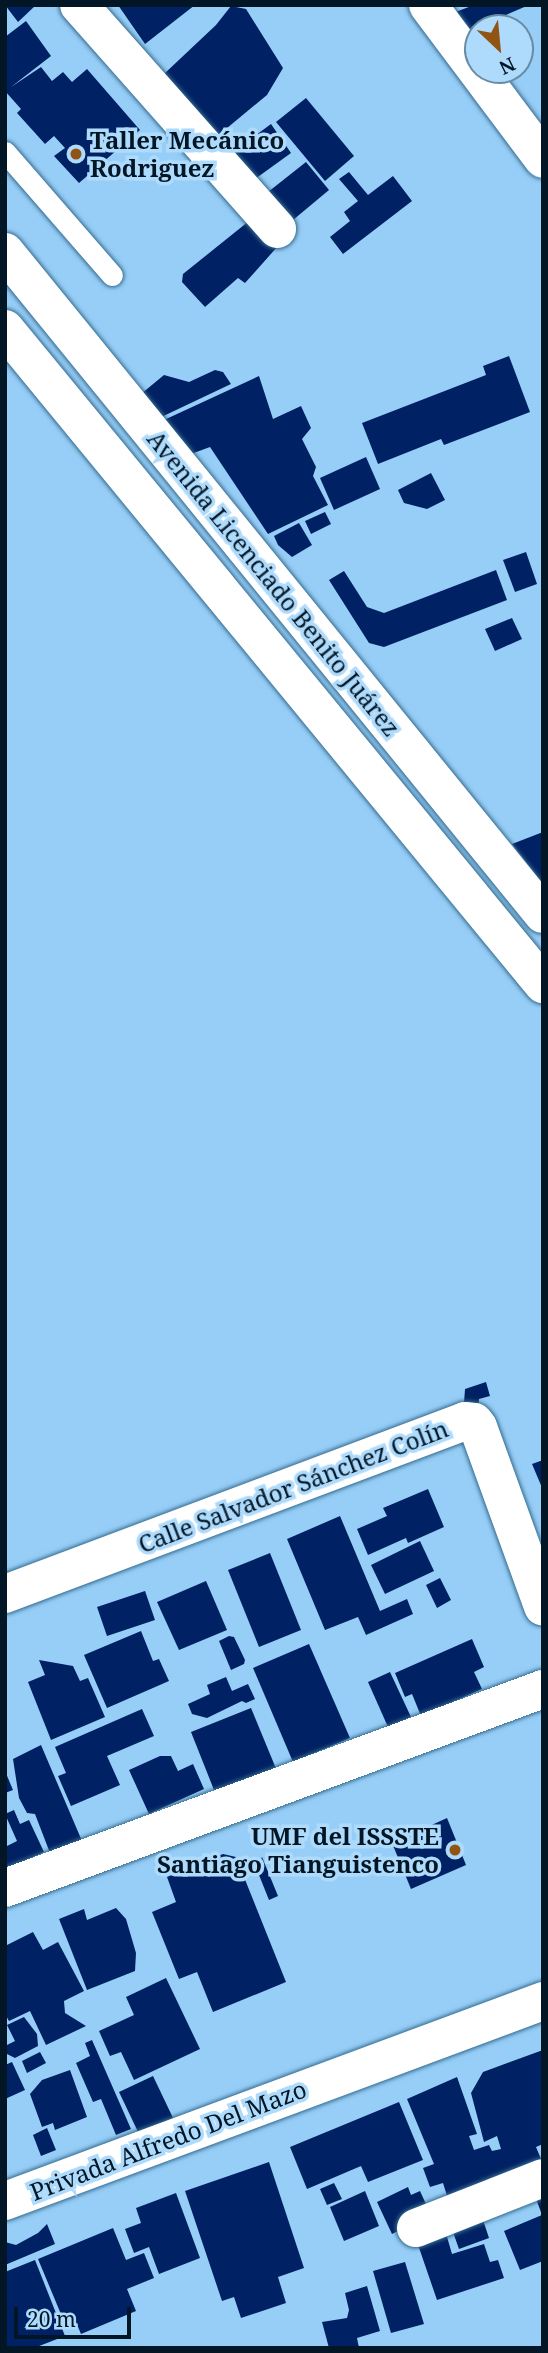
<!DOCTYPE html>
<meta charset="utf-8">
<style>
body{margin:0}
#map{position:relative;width:548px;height:2353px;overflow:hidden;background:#97cef7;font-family:"Noto Serif",serif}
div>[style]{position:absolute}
.building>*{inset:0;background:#002163}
.roads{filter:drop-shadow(0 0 2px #356b8f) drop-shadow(0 0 2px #356b8f)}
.service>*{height:21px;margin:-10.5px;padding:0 10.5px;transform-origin:10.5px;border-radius:10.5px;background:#fff}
.minor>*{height:38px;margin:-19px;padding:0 19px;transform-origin:19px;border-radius:19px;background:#fff}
.secondary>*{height:38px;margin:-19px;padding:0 19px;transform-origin:19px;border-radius:19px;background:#fff}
.dots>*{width:19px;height:19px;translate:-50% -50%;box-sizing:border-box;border:4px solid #aedafb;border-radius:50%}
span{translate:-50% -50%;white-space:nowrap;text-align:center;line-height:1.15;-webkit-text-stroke:7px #aedafb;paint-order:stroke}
.poi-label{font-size:24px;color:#021625;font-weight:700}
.left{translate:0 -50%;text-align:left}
.right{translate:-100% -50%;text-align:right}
.street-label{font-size:24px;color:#021625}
.frame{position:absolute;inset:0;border:7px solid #021625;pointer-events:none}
.north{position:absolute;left:464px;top:14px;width:70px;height:70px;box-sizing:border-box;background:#aedafb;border:2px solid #698ca5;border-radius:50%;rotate:154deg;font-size:19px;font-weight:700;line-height:28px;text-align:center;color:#021625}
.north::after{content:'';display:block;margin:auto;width:24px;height:32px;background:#905415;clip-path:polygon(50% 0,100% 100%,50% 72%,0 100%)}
.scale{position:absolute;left:14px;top:2307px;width:117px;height:32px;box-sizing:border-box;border:4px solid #021625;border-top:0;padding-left:9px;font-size:21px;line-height:24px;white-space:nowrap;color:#021625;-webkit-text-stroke:5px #aedafb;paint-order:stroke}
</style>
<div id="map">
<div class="building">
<div style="clip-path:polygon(5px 5px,36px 5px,18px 22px)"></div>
<div style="clip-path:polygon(118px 5px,195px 5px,145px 44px)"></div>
<div style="clip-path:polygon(474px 5px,529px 5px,466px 32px,453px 13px)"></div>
<div style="clip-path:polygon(231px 6px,246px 9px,283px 68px,267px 95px,215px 138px,164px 74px,216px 25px)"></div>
<div style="clip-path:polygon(26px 21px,51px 56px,11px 87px,41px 67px,52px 81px,63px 72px,72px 82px,87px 69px,140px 130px,79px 183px,54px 156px,65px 148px,54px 136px,45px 144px,17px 113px,21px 109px,5px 91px,5px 37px)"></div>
<div style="clip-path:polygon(306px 98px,354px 156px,325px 181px,276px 122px)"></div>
<div style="clip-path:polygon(271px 124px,291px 153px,251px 182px,230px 154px)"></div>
<div style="clip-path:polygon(306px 162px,329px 190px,287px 225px,263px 196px)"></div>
<div style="clip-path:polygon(349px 172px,368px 195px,393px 176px,412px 201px,343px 254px,330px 237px,350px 221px,344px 212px,358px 201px,339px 179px)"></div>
<div style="clip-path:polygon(254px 217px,278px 246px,245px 283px,238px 278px,205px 307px,182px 282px,183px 274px)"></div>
<div style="clip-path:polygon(509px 356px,530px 412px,444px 445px,441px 439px,378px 464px,362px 423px,486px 375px,483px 366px)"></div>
<div style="clip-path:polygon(215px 370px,223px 372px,231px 384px,155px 420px,141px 394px,164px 375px,189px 382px)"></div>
<div style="clip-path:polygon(259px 376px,273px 419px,301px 406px,311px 428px,302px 439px,316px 467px,313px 476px,328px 505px,268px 534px,210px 447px,191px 454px,164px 420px)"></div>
<div style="clip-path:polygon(366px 457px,380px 489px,334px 510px,320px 478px)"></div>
<div style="clip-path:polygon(431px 473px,445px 500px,427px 509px,404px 503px,398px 490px)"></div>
<div style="clip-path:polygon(325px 512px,331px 524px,311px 534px,305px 521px)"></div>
<div style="clip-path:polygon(299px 523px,312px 545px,292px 557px,278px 545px,274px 536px)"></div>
<div style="clip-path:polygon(526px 552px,537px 584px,515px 592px,503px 560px)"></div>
<div style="clip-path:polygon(496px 570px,507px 600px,384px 647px,369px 643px,329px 580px,344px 571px,367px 607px,384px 613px)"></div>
<div style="clip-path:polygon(512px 618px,522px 639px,495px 651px,485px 629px)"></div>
<div style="clip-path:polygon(543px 832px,543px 884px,512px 844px)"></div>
<div style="clip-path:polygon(486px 1382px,490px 1396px,479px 1399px,478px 1417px,463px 1417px,465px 1389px)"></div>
<div style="clip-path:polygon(543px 1460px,543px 1490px,532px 1464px)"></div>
<div style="clip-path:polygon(428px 1489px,444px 1527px,408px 1543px,406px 1538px,368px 1555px,357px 1529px,387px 1516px,383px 1508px)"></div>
<div style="clip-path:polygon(340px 1516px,380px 1611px,407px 1599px,413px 1614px,366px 1635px,358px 1617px,325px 1630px,287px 1539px)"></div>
<div style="clip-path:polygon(420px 1541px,434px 1571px,385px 1594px,371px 1565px)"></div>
<div style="clip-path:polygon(270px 1553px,301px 1630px,259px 1647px,228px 1570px)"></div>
<div style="clip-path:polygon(440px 1578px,451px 1600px,437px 1608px,426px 1585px)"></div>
<div style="clip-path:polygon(206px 1581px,227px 1630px,179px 1650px,157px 1602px)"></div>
<div style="clip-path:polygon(145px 1591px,155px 1620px,107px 1636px,97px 1607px)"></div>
<div style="clip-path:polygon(141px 1631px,153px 1661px,159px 1659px,169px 1681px,107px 1708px,84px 1655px)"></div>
<div style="clip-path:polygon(229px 1636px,234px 1637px,245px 1660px,244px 1664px,231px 1670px,219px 1641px)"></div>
<div style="clip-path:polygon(472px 1639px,484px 1667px,474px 1672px,482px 1689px,421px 1716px,412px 1694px,405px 1697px,395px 1673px)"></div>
<div style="clip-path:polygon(309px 1644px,350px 1738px,293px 1762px,253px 1668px)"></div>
<div style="clip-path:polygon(39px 1660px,73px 1666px,80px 1681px,88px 1678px,105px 1717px,51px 1740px,28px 1682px,45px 1675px)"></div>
<div style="clip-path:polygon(390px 1672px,411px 1717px,388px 1727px,368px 1682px)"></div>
<div style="clip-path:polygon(226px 1677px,232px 1691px,248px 1684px,255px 1699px,246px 1703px,242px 1701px,207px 1718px,192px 1714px,188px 1704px,210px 1694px,207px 1685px)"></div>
<div style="clip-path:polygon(251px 1708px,277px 1771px,216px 1795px,191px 1732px)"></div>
<div style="clip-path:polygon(142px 1709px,154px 1736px,107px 1756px,120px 1785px,71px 1806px,58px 1776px,66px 1773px,55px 1747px)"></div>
<div style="clip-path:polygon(41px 1745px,82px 1841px,50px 1853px,35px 1814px,27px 1813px,19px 1798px,13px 1759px)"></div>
<div style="clip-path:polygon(160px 1756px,171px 1756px,178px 1771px,193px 1764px,204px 1789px,149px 1814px,129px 1770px)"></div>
<div style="clip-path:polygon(5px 1771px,13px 1790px,5px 1793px)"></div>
<div style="clip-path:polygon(14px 1810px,20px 1824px,29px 1820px,44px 1852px,5px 1870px,5px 1847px,17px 1841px,5px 1814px)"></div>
<div style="clip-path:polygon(447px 1818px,466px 1865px,411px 1889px,392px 1843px)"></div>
<div style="clip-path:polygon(223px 1854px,236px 1857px,286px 1982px,213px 2012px,197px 1972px,179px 1979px,152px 1912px,176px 1902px,167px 1877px)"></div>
<div style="clip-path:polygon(262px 1857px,278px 1896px,269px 1900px,257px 1870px)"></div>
<div style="clip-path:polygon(116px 1908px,126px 1919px,136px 1953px,135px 1971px,87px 1990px,59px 1919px,84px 1909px,87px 1920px)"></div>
<div style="clip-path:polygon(33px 1932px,43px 1950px,58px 1942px,84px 1991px,64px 2001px,65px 2013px,86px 2026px,46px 2045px,30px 2011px,9px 2021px,5px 2014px,5px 1946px)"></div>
<div style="clip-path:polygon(166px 1978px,200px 2049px,134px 2080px,121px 2052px,110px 2056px,99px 2031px,134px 2015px,126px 1997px)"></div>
<div style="clip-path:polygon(24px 2017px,37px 2034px,38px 2046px,15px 2058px,5px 2053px,5px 2046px,15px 2041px,7px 2025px)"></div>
<div style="clip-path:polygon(92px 2040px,131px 2129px,116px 2135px,101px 2099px,93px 2102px,76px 2063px,90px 2056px,85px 2043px)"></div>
<div style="clip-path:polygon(543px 2050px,543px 2144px,536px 2147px,543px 2164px,449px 2202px,443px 2183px,430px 2187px,423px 2168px,434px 2164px,407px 2099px,457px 2077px,477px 2134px,469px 2136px,474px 2150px,489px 2145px,492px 2151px,501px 2149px,497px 2136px,484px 2142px,471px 2093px,483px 2072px)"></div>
<div style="clip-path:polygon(40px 2052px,46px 2063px,27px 2073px,22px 2061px)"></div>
<div style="clip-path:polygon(12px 2062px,25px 2090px,5px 2099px,5px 2065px)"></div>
<div style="clip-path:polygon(70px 2070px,87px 2117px,55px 2130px,53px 2123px,42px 2127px,30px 2094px,42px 2080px)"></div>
<div style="clip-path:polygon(153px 2076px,174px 2120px,140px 2136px,119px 2092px)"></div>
<div style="clip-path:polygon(399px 2102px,423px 2160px,368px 2182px,361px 2166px,307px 2189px,290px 2147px)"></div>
<div style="clip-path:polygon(47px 2128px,56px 2150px,41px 2156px,33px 2135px)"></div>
<div style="clip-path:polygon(269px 2162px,304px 2268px,278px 2277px,286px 2303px,241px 2318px,234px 2297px,222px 2301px,185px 2191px)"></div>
<div style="clip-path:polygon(334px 2183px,342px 2199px,327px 2205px,320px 2189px)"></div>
<div style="clip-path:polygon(408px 2187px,411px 2195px,420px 2191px,431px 2215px,392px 2234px,377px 2202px)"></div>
<div style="clip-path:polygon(365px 2191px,379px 2226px,344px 2241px,330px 2207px)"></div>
<div style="clip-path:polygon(176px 2193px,200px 2258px,159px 2274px,149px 2247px,134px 2253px,125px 2229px,141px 2223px,136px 2208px)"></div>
<div style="clip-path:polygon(543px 2193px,543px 2261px,520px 2270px,504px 2231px,542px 2215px,535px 2196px)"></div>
<div style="clip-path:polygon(483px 2220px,489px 2238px,459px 2249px,449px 2221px)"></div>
<div style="clip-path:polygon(47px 2224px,55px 2244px,5px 2265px,5px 2242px,16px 2245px,38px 2233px)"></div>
<div style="clip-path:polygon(113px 2228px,126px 2260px,144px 2253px,154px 2278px,127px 2289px,136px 2311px,81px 2334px,73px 2315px,63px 2319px,38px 2259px)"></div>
<div style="clip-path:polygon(445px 2230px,452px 2254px,484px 2244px,490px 2262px,498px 2260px,504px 2278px,437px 2300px,416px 2239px)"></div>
<div style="clip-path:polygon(35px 2260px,65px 2336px,34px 2348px,5px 2348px,5px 2272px)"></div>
<div style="clip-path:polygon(405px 2262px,424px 2324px,391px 2333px,373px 2271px)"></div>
<div style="clip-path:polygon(367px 2286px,380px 2331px,357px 2338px,359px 2348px,329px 2348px,322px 2322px,347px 2318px,349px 2310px,345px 2293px)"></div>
</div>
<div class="roads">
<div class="service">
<div style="left:5px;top:152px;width:163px;rotate:49deg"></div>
</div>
<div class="minor">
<div style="left:79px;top:5px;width:299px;rotate:48.5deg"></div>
<div style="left:428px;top:5px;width:192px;rotate:53.2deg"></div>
<div style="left:5px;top:1594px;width:491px;rotate:-20.6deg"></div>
<div style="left:465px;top:1421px;width:9px;rotate:6deg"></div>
<div style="left:474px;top:1422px;width:6px;rotate:51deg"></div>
<div style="left:478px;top:1427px;width:191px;rotate:70.1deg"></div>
<div style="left:5px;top:1888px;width:574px;rotate:-20.3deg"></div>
<div style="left:5px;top:2201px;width:574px;rotate:-20.39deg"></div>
<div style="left:416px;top:2228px;width:136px;rotate:-21.5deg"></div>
</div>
<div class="secondary">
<div style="left:5px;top:252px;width:853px;rotate:50.9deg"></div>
<div style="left:5px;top:329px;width:848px;rotate:50.6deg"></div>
</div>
</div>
<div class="dots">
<div style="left:76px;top:154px;background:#905415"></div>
<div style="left:455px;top:1850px;background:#905415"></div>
</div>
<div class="poi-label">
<span class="left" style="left:90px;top:154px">Taller Mecánico<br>Rodriguez</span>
<span class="right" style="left:439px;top:1850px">UMF del ISSSTE<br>Santiago Tianguistenco</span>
</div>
<div class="street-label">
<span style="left:274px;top:583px;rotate:51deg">Avenida Licenciado Benito Juárez</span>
<span style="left:293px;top:1486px;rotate:-21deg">Calle Salvador Sánchez Colín</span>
<span style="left:168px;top:2140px;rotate:-21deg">Privada Alfredo Del Mazo</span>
</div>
<div class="frame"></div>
<div class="north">N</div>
<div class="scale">20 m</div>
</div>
